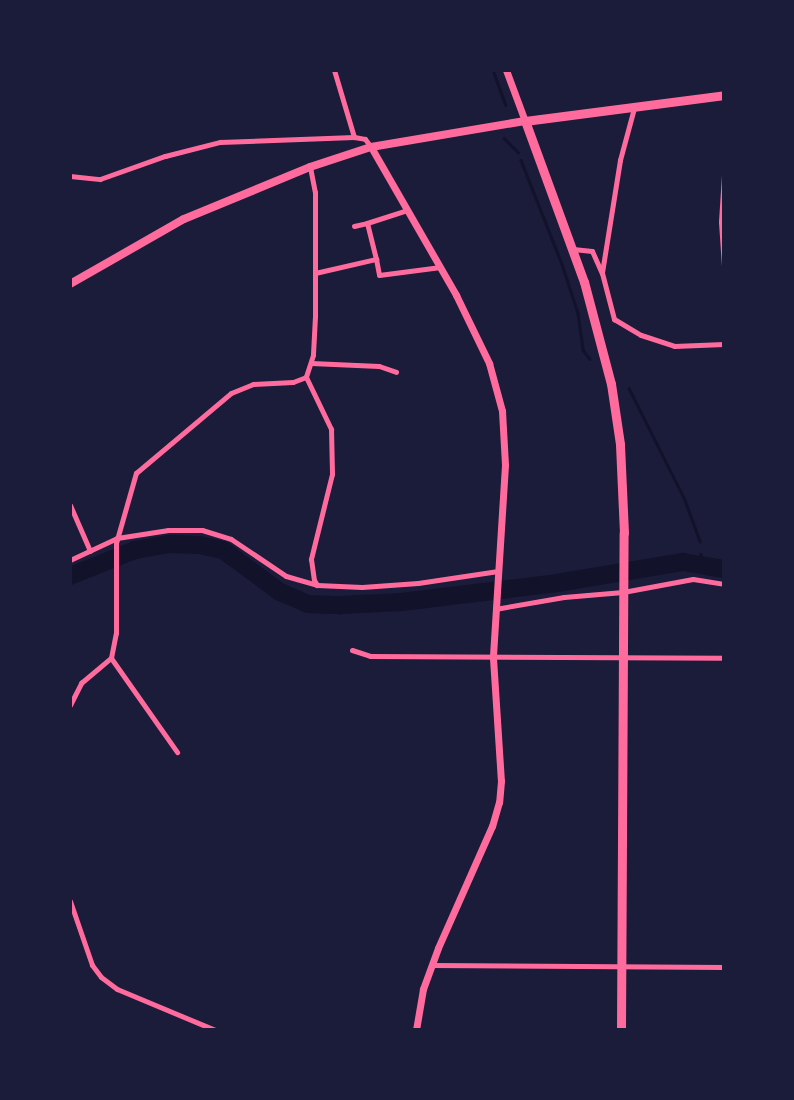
<!DOCTYPE html>
<style>
body{margin:0}
#map{position:relative;width:794px;height:1100px;overflow:hidden;background:#1b1b3a;font-family:"Sofia Sans Condensed",sans-serif}
div>[style]{position:absolute}
.stream>*{height:2.5px;margin:-1.25px;padding:0 1.25px;transform-origin:1.25px;border-radius:1.25px;background:#12122b}
.river>*{height:18px;margin:-9px;padding:0 9px;transform-origin:9px;border-radius:9px;background:#12122b}
.minor>*{height:5px;margin:-2.5px;padding:0 2.5px;transform-origin:2.5px;border-radius:2.5px;background:#ff6b9d}
.tertiary>*{height:7px;margin:-3.5px;padding:0 3.5px;transform-origin:3.5px;border-radius:3.5px;background:#ff6b9d}
.secondary>*{height:8px;margin:-4px;padding:0 4px;transform-origin:4px;border-radius:4px;background:#ff6b9d}
.primary>*{height:9px;margin:-4.5px;padding:0 4.5px;transform-origin:4.5px;border-radius:4.5px;background:#ff6b9d}
span{translate:-50% -50%;white-space:nowrap;text-align:center;line-height:1.15;-webkit-text-stroke:5px #1b1b3a;paint-order:stroke}
.frame{position:absolute;inset:0;border:72px solid #1b1b3a;pointer-events:none}
</style>
<div id="map">
<div class="stream">
<div style="left:493px;top:70px;width:37px;rotate:70deg"></div>
<div style="left:504px;top:138px;width:20px;rotate:45deg"></div>
<div style="left:521px;top:160px;width:112px;rotate:68.5deg"></div>
<div style="left:562px;top:264px;width:52px;rotate:71.9deg"></div>
<div style="left:578px;top:313px;width:37px;rotate:82deg"></div>
<div style="left:583px;top:350px;width:11px;rotate:52deg"></div>
<div style="left:629px;top:388px;width:125px;rotate:63.4deg"></div>
<div style="left:685px;top:500px;width:44px;rotate:69.9deg"></div>
<div style="left:701px;top:554px;width:10px;rotate:84deg"></div>
</div>
<div class="river">
<div style="left:70px;top:576px;width:70px;rotate:-21.8deg"></div>
<div style="left:135px;top:550px;width:35px;rotate:-10deg"></div>
<div style="left:169px;top:544px;width:30px;rotate:2deg"></div>
<div style="left:199px;top:545px;width:25px;rotate:12deg"></div>
<div style="left:223px;top:550px;width:71px;rotate:36.4deg"></div>
<div style="left:280px;top:592px;width:30px;rotate:23deg"></div>
<div style="left:308px;top:604px;width:33px;rotate:2deg"></div>
<div style="left:341px;top:605px;width:60px;rotate:-2.9deg"></div>
<div style="left:401px;top:602px;width:157px;rotate:-6.9deg"></div>
<div style="left:557px;top:583px;width:128px;rotate:-9.5deg"></div>
<div style="left:683px;top:562px;width:42px;rotate:9.7deg"></div>
</div>
<div class="minor">
<div style="left:334px;top:70px;width:70px;rotate:73.4deg"></div>
<div style="left:634px;top:108px;width:54px;rotate:105.1deg"></div>
<div style="left:620px;top:160px;width:114px;rotate:99.1deg"></div>
<div style="left:602px;top:273px;width:48px;rotate:75.4deg"></div>
<div style="left:614px;top:319px;width:31px;rotate:31deg"></div>
<div style="left:641px;top:335px;width:35px;rotate:18deg"></div>
<div style="left:674px;top:346px;width:50px;rotate:-2.3deg"></div>
<div style="left:310px;top:167px;width:25px;rotate:79deg"></div>
<div style="left:315px;top:192px;width:124px;rotate:90deg"></div>
<div style="left:315px;top:316px;width:39px;rotate:93deg"></div>
<div style="left:313px;top:355px;width:23px;rotate:108deg"></div>
<div style="left:306px;top:377px;width:58px;rotate:64.3deg"></div>
<div style="left:331px;top:429px;width:45px;rotate:88.7deg"></div>
<div style="left:332px;top:474px;width:88px;rotate:103.9deg"></div>
<div style="left:311px;top:559px;width:21px;rotate:82deg"></div>
<div style="left:314px;top:580px;width:6px;rotate:59deg"></div>
<div style="left:317px;top:585px;width:45px;rotate:2.5deg"></div>
<div style="left:362px;top:587px;width:56px;rotate:-4.1deg"></div>
<div style="left:418px;top:583px;width:81px;rotate:-8.5deg"></div>
<div style="left:724px;top:175px;width:47px;rotate:93.7deg"></div>
<div style="left:721px;top:222px;width:44px;rotate:86.1deg"></div>
<div style="left:70px;top:176px;width:30px;rotate:6deg"></div>
<div style="left:100px;top:179px;width:69px;rotate:-19.5deg"></div>
<div style="left:165px;top:156px;width:57px;rotate:-14.3deg"></div>
<div style="left:220px;top:142px;width:134px;rotate:-2.1deg"></div>
<div style="left:354px;top:137px;width:11px;rotate:10deg"></div>
<div style="left:365px;top:139px;width:10px;rotate:53deg"></div>
<div style="left:354px;top:226px;width:13px;rotate:-13deg"></div>
<div style="left:573px;top:249px;width:19px;rotate:6deg"></div>
<div style="left:592px;top:251px;width:24px;rotate:66deg"></div>
<div style="left:376px;top:259px;width:16px;rotate:79deg"></div>
<div style="left:379px;top:275px;width:62px;rotate:-7.5deg"></div>
<div style="left:315px;top:273px;width:63px;rotate:-12.9deg"></div>
<div style="left:376px;top:259px;width:37px;rotate:-104deg"></div>
<div style="left:367px;top:223px;width:42px;rotate:-18deg"></div>
<div style="left:311px;top:363px;width:68px;rotate:2.5deg"></div>
<div style="left:379px;top:366px;width:18px;rotate:19deg"></div>
<div style="left:70px;top:505px;width:50px;rotate:66.5deg"></div>
<div style="left:70px;top:560px;width:52px;rotate:-25.1deg"></div>
<div style="left:117px;top:538px;width:52px;rotate:-8.9deg"></div>
<div style="left:168px;top:530px;width:34px"></div>
<div style="left:202px;top:530px;width:30px;rotate:17deg"></div>
<div style="left:231px;top:539px;width:66px;rotate:33.9deg"></div>
<div style="left:286px;top:576px;width:32px;rotate:16deg"></div>
<div style="left:495px;top:609px;width:70px;rotate:-9.9deg"></div>
<div style="left:564px;top:597px;width:59px;rotate:-4.8deg"></div>
<div style="left:623px;top:592px;width:71px;rotate:-10.5deg"></div>
<div style="left:693px;top:579px;width:31px;rotate:9deg"></div>
<div style="left:352px;top:650px;width:19px;rotate:18deg"></div>
<div style="left:370px;top:656px;width:354px;rotate:0.3deg"></div>
<div style="left:111px;top:658px;width:115px;rotate:54.9deg"></div>
<div style="left:70px;top:705px;width:25px;rotate:-63deg"></div>
<div style="left:81px;top:683px;width:39px;rotate:-40deg"></div>
<div style="left:111px;top:658px;width:25px;rotate:-79deg"></div>
<div style="left:116px;top:633px;width:90px;rotate:-90deg"></div>
<div style="left:116px;top:543px;width:73px;rotate:-74.1deg"></div>
<div style="left:136px;top:473px;width:124px;rotate:-40.1deg"></div>
<div style="left:231px;top:393px;width:24px;rotate:-22deg"></div>
<div style="left:253px;top:384px;width:40px;rotate:-2.9deg"></div>
<div style="left:293px;top:382px;width:14px;rotate:-21deg"></div>
<div style="left:70px;top:901px;width:68px;rotate:71deg"></div>
<div style="left:92px;top:965px;width:15px;rotate:53deg"></div>
<div style="left:101px;top:977px;width:20px;rotate:37deg"></div>
<div style="left:117px;top:989px;width:106px;rotate:22.7deg"></div>
<div style="left:432px;top:965px;width:292px;rotate:0.4deg"></div>
</div>
<div class="tertiary">
<div style="left:506px;top:70px;width:54px;rotate:69.6deg"></div>
<div style="left:371px;top:147px;width:171px;rotate:60.1deg"></div>
<div style="left:456px;top:295px;width:76px;rotate:64.1deg"></div>
<div style="left:489px;top:363px;width:50px;rotate:74.8deg"></div>
<div style="left:502px;top:411px;width:54px;rotate:86.8deg"></div>
<div style="left:505px;top:465px;width:193px;rotate:93.6deg"></div>
<div style="left:493px;top:658px;width:123px;rotate:86.3deg"></div>
<div style="left:501px;top:781px;width:21px;rotate:95deg"></div>
<div style="left:499px;top:802px;width:25px;rotate:106deg"></div>
<div style="left:492px;top:826px;width:133px;rotate:113.9deg"></div>
<div style="left:438px;top:948px;width:44px;rotate:110.1deg"></div>
<div style="left:423px;top:989px;width:42px;rotate:99.7deg"></div>
</div>
<div class="secondary">
<div style="left:70px;top:284px;width:131px;rotate:-29.7deg"></div>
<div style="left:184px;top:219px;width:136px;rotate:-22.4deg"></div>
<div style="left:310px;top:167px;width:64px;rotate:-18.2deg"></div>
<div style="left:371px;top:147px;width:156px;rotate:-9.6deg"></div>
</div>
<div class="primary">
<div style="left:621px;top:1030px;width:497px;rotate:-89.7deg"></div>
<div style="left:624px;top:533px;width:89px;rotate:-92.6deg"></div>
<div style="left:620px;top:444px;width:61px;rotate:-98.5deg"></div>
<div style="left:611px;top:384px;width:106px;rotate:-104.8deg"></div>
<div style="left:584px;top:282px;width:171px;rotate:-110.1deg"></div>
<div style="left:525px;top:121px;width:201px;rotate:-7.4deg"></div>
</div>
<div class="frame"></div>
</div>
